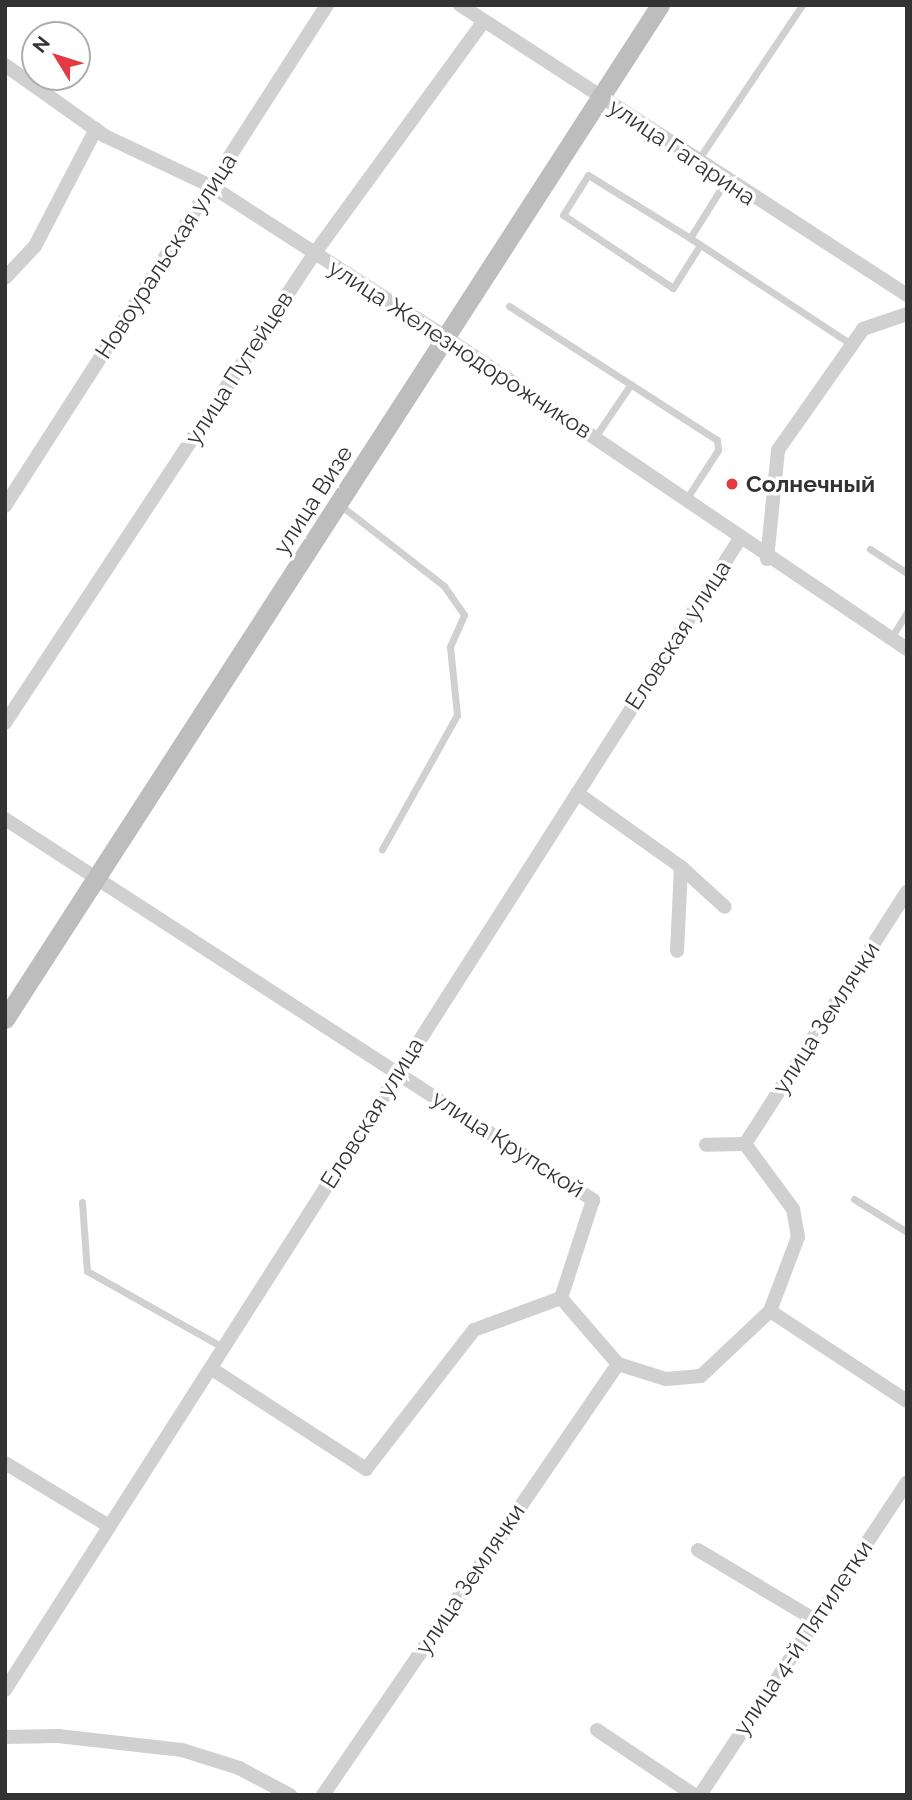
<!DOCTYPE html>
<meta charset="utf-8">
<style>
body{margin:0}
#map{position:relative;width:912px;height:1800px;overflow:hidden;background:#fff;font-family:Raleway,sans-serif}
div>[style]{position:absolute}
.lane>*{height:7px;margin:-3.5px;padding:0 3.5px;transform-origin:3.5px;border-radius:3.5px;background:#d0d0d0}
.street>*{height:14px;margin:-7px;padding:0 7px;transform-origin:7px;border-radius:7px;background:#d0d0d0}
.secondary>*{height:19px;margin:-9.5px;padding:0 9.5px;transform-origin:9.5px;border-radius:9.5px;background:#bdbdbd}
.dots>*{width:19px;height:19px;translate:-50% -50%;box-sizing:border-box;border:4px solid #fff;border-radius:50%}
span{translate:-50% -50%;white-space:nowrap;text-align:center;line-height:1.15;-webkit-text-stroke:7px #fff;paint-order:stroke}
.street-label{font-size:23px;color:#333}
.poi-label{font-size:23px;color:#333;font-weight:700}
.left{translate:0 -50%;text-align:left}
.frame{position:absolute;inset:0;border:7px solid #333;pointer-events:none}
.north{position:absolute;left:21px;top:21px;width:70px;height:70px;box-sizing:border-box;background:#fff;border:2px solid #adadad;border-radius:50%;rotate:308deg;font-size:19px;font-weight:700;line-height:28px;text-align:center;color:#333}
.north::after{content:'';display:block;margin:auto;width:24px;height:32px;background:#e63946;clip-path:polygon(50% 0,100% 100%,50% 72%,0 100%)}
</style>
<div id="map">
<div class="lane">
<div style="left:698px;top:160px;width:187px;rotate:-56.1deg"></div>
<div style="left:690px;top:238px;width:66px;rotate:-58deg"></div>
<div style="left:700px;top:245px;width:51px;rotate:122.1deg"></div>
<div style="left:673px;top:288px;width:132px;rotate:-146.4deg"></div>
<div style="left:563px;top:215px;width:47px;rotate:-58deg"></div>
<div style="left:588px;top:175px;width:120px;rotate:31.7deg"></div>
<div style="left:690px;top:238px;width:194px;rotate:33.4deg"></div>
<div style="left:509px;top:306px;width:247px;rotate:32.8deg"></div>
<div style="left:717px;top:440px;width:10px;rotate:84deg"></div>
<div style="left:718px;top:450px;width:57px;rotate:122.9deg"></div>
<div style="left:595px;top:437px;width:64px;rotate:-55.8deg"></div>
<div style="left:340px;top:505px;width:132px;rotate:37.9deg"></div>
<div style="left:444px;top:586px;width:35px;rotate:55deg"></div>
<div style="left:464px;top:615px;width:35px;rotate:114deg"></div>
<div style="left:450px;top:647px;width:68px;rotate:84.1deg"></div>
<div style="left:457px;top:715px;width:154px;rotate:119.2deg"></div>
<div style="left:870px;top:549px;width:44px;rotate:33deg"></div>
<div style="left:891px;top:638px;width:31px;rotate:-58deg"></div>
<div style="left:854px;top:1199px;width:62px;rotate:31.9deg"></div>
<div style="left:82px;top:1202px;width:69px;rotate:85.9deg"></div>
<div style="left:87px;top:1271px;width:157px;rotate:29.3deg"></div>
</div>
<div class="street">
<div style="left:460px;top:5px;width:533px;rotate:32.97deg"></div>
<div style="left:5px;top:65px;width:123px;rotate:35.4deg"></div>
<div style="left:105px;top:136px;width:117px;rotate:25.3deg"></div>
<div style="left:211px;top:186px;width:281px;rotate:32.8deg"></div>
<div style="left:447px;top:338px;width:555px;rotate:34.06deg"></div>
<div style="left:5px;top:278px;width:44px;rotate:-46.8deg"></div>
<div style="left:35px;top:246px;width:132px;rotate:-62.5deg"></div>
<div style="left:5px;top:506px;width:596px;rotate:-57.27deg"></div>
<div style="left:767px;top:559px;width:110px;rotate:-84.2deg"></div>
<div style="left:778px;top:450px;width:148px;rotate:-54.9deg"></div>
<div style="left:863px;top:329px;width:46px;rotate:-18.8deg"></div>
<div style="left:5px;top:723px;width:562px;rotate:-56.62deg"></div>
<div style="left:314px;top:254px;width:288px;rotate:-53.9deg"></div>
<div style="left:577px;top:793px;width:128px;rotate:35.4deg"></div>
<div style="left:681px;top:867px;width:84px;rotate:92.7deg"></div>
<div style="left:5px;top:819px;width:701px;rotate:32.94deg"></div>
<div style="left:593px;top:1200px;width:103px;rotate:108.1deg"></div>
<div style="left:561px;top:1298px;width:87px;rotate:49.2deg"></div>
<div style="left:618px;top:1364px;width:50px;rotate:17.4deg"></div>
<div style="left:666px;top:1379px;width:35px;rotate:-5deg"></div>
<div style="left:701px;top:1376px;width:95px;rotate:-43.3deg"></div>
<div style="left:770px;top:1311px;width:79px;rotate:-69.3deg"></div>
<div style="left:798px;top:1237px;width:28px;rotate:-100deg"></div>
<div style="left:793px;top:1209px;width:81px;rotate:-126.4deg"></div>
<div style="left:745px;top:1144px;width:39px;rotate:179deg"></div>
<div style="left:681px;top:867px;width:59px;rotate:42.3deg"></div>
<div style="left:745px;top:1144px;width:300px;rotate:-57.3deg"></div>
<div style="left:770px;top:1311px;width:164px;rotate:33.3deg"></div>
<div style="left:212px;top:1369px;width:184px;rotate:33deg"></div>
<div style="left:366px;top:1469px;width:176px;rotate:-52.2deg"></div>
<div style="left:474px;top:1330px;width:93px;rotate:-20.2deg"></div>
<div style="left:5px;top:1463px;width:122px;rotate:31.2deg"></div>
<div style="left:698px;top:1550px;width:136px;rotate:30.9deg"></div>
<div style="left:5px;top:1690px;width:1368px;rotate:-57.45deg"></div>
<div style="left:597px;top:1730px;width:117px;rotate:33.8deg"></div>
<div style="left:5px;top:1737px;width:53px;rotate:-1.1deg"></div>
<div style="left:58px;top:1736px;width:125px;rotate:6.4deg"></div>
<div style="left:182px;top:1750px;width:60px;rotate:17.5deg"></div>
<div style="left:239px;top:1768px;width:58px;rotate:27.9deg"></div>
<div style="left:323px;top:1795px;width:522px;rotate:-55.61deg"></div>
<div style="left:700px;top:1795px;width:375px;rotate:-56.5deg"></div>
</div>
<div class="secondary">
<div style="left:5px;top:1019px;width:1207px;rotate:-57.14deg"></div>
</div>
<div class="dots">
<div style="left:732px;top:484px;background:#e63946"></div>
</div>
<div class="street-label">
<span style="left:682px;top:152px;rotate:34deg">улица Гагарина</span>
<span style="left:166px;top:256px;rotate:-57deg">Новоуральская улица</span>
<span style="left:460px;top:349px;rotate:33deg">улица Железнодорожников</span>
<span style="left:239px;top:368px;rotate:-57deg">улица Путейцев</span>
<span style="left:313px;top:500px;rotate:-57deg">улица Визе</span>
<span style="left:678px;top:635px;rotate:-57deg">Еловская улица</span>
<span style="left:826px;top:1018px;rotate:-57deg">улица Землячки</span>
<span style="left:372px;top:1113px;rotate:-58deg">Еловская улица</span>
<span style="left:508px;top:1144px;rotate:33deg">улица Крупской</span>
<span style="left:470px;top:1579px;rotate:-56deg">улица Землячки</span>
<span style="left:803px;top:1638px;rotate:-56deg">улица 4-й Пятилетки</span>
</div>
<div class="poi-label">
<span class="left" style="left:746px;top:484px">Солнечный</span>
</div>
<div class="frame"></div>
<div class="north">N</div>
</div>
